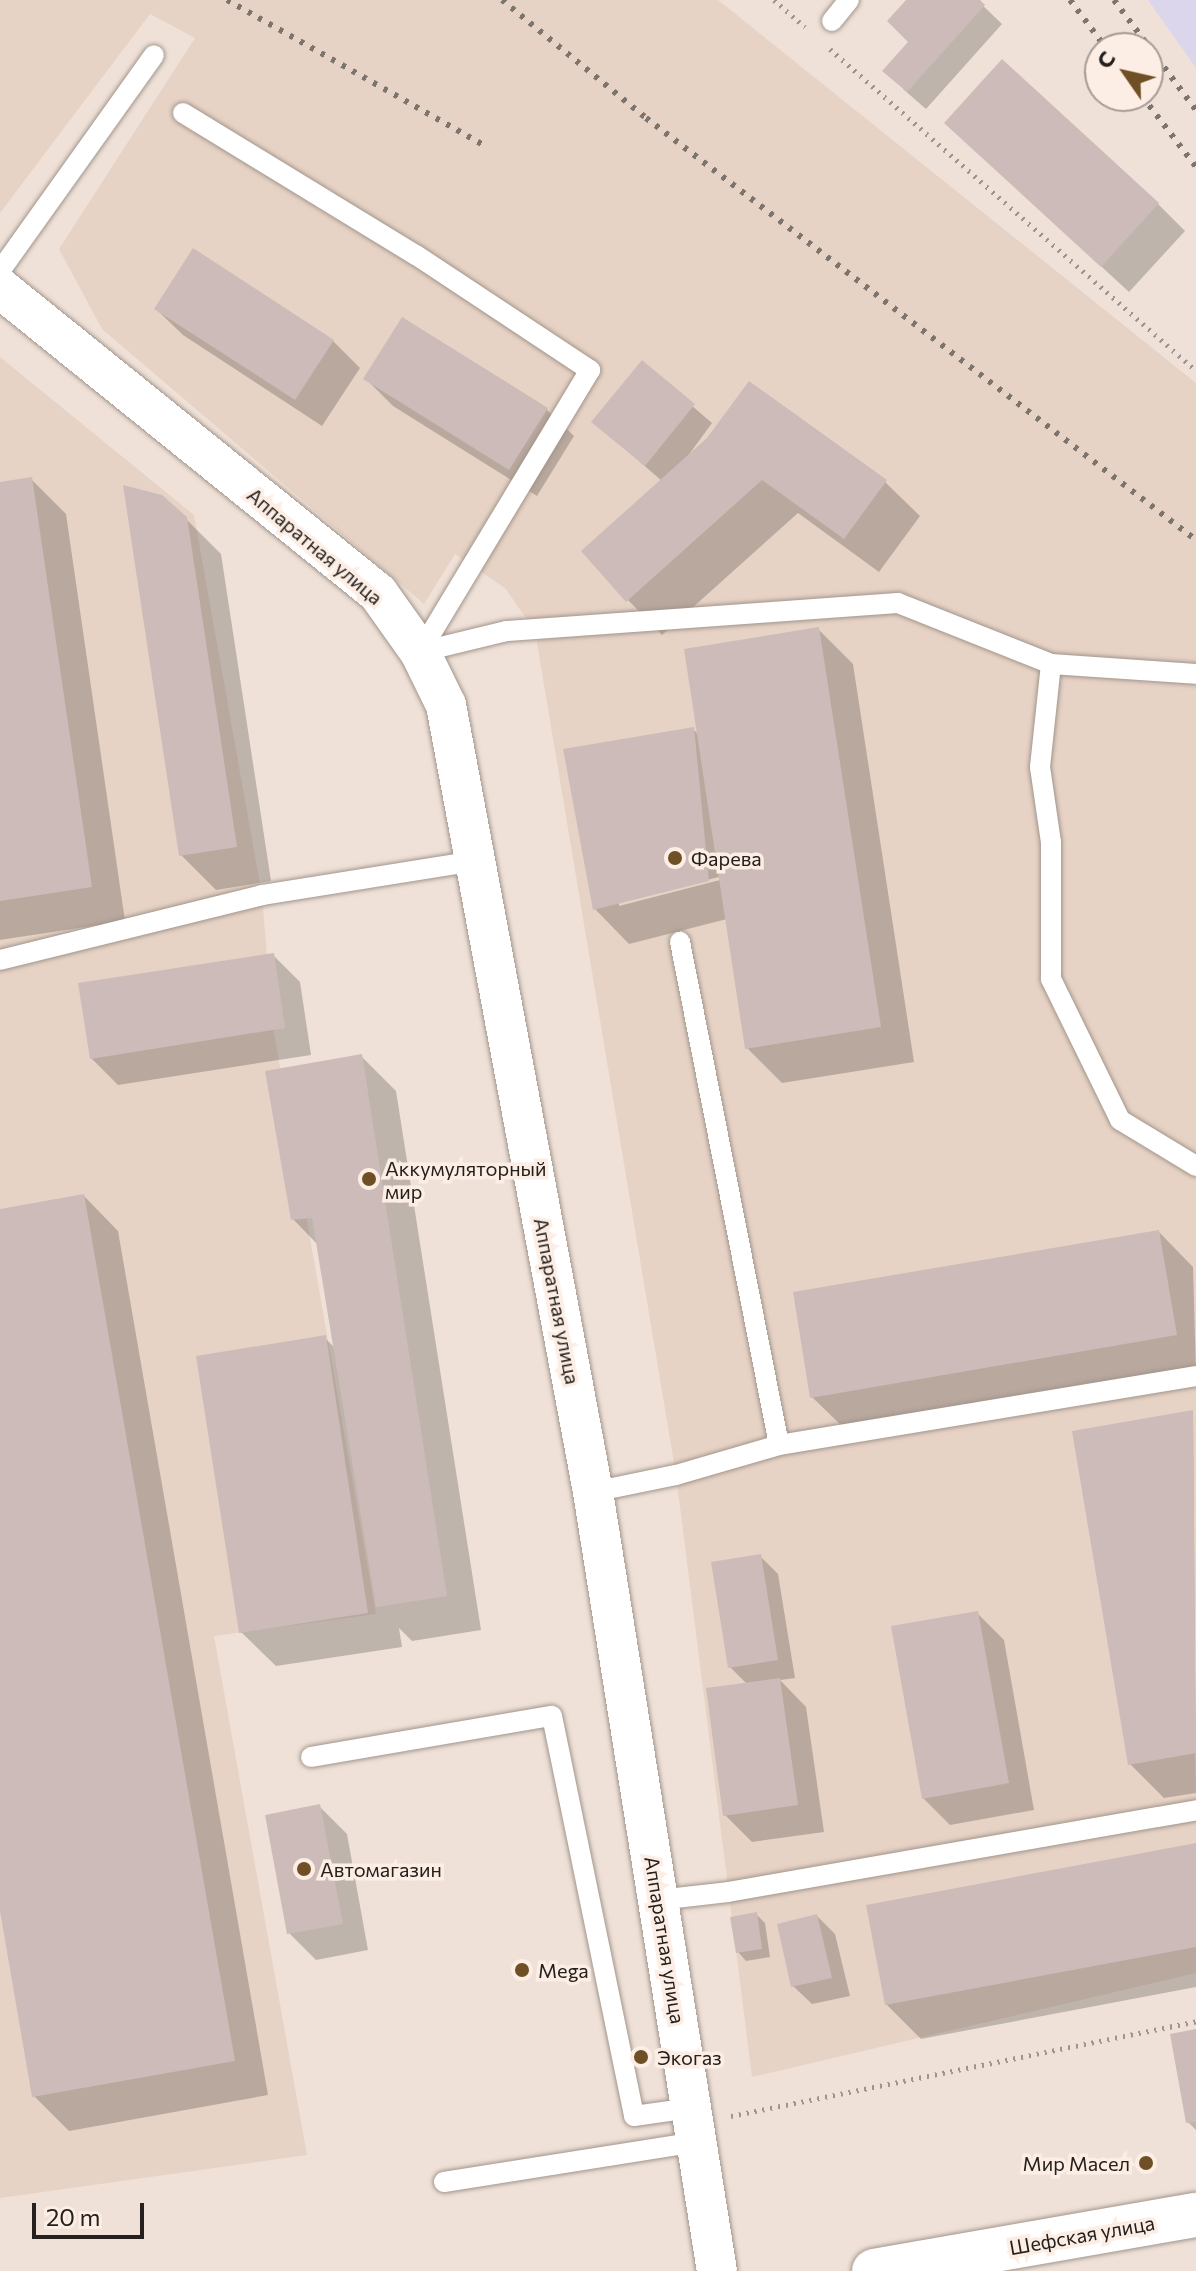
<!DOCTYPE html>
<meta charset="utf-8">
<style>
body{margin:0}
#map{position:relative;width:1196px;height:2271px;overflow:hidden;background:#efe1d7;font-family:Commissioner,sans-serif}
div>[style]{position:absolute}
.commercial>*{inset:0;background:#dcd6ec}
.built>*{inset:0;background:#e7d3c5}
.shadow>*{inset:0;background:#0003}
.building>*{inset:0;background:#cdbbba}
.path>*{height:5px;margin-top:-2.5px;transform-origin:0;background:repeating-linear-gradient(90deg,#9f948d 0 2px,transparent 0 8px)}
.roads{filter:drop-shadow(0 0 2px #a2958c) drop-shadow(0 0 2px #a2958c)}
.lane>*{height:20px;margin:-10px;padding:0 10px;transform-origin:10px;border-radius:10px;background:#fff}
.street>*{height:40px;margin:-20px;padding:0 20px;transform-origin:20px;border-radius:20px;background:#fff}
.primary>*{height:44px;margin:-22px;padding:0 22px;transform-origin:22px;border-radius:22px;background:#fff}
.rail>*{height:6px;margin-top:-3px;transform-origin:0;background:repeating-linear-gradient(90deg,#7d746e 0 4px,transparent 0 12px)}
.dots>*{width:22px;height:22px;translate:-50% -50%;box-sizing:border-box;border:4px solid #fceee4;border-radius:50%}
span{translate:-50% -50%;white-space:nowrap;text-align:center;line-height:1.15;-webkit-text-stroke:7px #fceee4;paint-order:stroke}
.street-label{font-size:20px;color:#25201d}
.poi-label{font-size:20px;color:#25201d}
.left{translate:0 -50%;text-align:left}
.right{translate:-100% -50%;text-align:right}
.north{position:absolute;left:1084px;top:32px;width:80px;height:80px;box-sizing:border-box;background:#fceee4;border:2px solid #a69c94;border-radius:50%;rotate:304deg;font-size:22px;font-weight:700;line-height:32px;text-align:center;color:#25201d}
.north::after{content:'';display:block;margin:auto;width:28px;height:36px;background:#6f4f25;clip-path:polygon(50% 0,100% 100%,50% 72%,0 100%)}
.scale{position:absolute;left:32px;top:2203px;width:112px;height:36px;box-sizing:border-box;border:4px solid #25201d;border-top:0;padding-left:10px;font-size:24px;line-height:28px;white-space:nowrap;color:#25201d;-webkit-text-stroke:6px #fceee4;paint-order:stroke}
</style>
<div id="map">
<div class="commercial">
<div style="clip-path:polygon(1148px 0,1196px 0,1196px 68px)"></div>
</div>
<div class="built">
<div style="clip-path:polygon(0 0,718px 0,1196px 383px,1196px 1973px,752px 2077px,676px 1475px,535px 631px,505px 588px,455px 554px,424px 604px,102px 329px,59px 249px,195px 38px,150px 14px,0 213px)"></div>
<div style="clip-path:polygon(0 357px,194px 515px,262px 895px,273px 1027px,376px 1614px,214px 1636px,307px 2155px,0 2198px)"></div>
</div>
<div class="shadow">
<div style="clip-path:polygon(908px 0,977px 0,1002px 24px,926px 109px,903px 89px,910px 42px)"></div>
<div style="clip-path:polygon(946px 123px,1158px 204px,1185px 231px,1129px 292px)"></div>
<div style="clip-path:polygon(156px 309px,333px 341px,360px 368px,322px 426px,183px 335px)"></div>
<div style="clip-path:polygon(642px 363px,712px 423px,685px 460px,885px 482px,920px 516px,879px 572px,798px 513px,662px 635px,628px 600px,662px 481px,594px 422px)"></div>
<div style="clip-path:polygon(366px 379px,547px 410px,574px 436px,537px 496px,393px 406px)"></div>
<div style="clip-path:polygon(31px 479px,66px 514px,125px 921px,0 940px,0 484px)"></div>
<div style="clip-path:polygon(185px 518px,221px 554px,271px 881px,216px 890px,181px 855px)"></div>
<div style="clip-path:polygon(evenodd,818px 629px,853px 664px,914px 1062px,782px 1083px,747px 1048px,727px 919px,629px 944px,595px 909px,693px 729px,699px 735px,818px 629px,719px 877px,720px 880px,619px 906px,619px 902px,719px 877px)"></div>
<div style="clip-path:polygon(273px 955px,300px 982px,311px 1055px,118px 1085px,91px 1058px)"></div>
<div style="clip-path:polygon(361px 1056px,396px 1091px,481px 1630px,412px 1641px,399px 1628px,402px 1647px,276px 1666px,241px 1632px,325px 1338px,335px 1348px,318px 1245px,293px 1219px)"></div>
<div style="clip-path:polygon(84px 1196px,118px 1231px,268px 2095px,69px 2131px,34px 2096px,0 1900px,0 1211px)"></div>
<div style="clip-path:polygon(1159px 1232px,1193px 1267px,1196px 1372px,847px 1431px,812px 1397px)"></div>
<div style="clip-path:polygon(1193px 1413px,1196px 1793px,1164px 1798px,1130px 1764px)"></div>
<div style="clip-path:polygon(760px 1556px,778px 1574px,795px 1678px,780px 1680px,806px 1707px,824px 1832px,752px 1842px,725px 1815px,747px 1684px,730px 1667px)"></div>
<div style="clip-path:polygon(977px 1613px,1004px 1640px,1034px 1810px,950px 1825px,923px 1798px)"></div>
<div style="clip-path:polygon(320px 1807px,347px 1834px,368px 1950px,316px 1960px,289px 1933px)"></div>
<div style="clip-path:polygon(1196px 1845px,1196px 1987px,921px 2039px,886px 2004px)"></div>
<div style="clip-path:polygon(756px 1914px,765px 1923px,770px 1957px,746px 1961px,738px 1952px)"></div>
<div style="clip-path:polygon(817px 1916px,835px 1934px,850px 1996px,812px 2004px,793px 1986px)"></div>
<div style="clip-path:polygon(1196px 2031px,1196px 2130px,1188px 2122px)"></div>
</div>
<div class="building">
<div style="clip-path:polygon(906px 0,980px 0,985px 5px,907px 92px,882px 71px,908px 42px,887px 21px)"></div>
<div style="clip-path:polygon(1002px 59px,1159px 203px,1101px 267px,944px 123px)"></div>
<div style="clip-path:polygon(193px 248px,334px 340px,295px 400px,154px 309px)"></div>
<div style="clip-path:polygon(402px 317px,548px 408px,509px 470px,363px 379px)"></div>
<div style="clip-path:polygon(642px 360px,695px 404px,645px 466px,591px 422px)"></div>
<div style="clip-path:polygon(749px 381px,887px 480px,844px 539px,762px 480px,626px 602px,581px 551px,707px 438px)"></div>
<div style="clip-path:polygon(32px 477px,92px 887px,0 901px,0 482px)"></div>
<div style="clip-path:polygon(123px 485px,162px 495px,187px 517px,237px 847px,179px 856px)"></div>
<div style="clip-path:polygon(819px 627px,881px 1027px,745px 1049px,684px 649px)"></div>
<div style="clip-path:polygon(694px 727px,709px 881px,593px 910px,563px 749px)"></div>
<div style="clip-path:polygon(274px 953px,285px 1028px,90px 1059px,78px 983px)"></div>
<div style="clip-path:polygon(362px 1054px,447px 1596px,376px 1607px,312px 1218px,291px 1220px,265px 1071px)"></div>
<div style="clip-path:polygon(84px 1194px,235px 2061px,32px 2097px,0 1911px,0 1209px)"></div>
<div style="clip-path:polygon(1159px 1230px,1177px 1335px,810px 1398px,793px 1292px)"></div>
<div style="clip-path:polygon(326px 1335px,368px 1613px,239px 1633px,196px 1356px)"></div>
<div style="clip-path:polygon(1193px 1410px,1196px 1753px,1128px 1765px,1072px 1431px)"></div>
<div style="clip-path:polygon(761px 1554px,778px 1660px,728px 1668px,711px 1562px)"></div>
<div style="clip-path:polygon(978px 1611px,1009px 1783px,922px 1799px,891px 1626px)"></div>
<div style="clip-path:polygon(780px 1678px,798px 1805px,723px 1816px,706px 1688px)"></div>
<div style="clip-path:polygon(320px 1804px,343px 1924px,287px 1934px,265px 1815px)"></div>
<div style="clip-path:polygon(1196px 1843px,1196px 1947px,885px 2005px,866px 1905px)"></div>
<div style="clip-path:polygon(757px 1912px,762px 1949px,736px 1953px,730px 1917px)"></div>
<div style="clip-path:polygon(817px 1914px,832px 1978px,791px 1987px,777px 1924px)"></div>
<div style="clip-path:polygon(1196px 2029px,1196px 2122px,1186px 2123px,1170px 2034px)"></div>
</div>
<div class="path">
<div style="left:774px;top:0;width:41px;rotate:41.1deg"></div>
<div style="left:830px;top:49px;width:487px;rotate:41.3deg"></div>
<div style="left:731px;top:2116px;width:475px;rotate:-11.5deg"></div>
</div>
<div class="roads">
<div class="lane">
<div style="left:832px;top:21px;width:27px;rotate:-51deg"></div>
<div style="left:183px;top:113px;width:273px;rotate:31.4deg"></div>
<div style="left:416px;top:255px;width:209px;rotate:33.5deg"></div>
<div style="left:590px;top:370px;width:329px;rotate:121.1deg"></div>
<div style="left:0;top:271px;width:265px;rotate:-54.5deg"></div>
<div style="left:420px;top:652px;width:89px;rotate:-13.6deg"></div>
<div style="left:507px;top:631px;width:392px;rotate:-4.1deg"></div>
<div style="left:898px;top:603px;width:165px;rotate:21.7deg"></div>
<div style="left:1051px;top:664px;width:145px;rotate:3.9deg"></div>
<div style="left:1051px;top:664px;width:104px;rotate:96.1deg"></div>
<div style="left:1040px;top:767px;width:76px;rotate:81.7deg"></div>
<div style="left:1051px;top:842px;width:137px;rotate:90deg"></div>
<div style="left:1051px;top:979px;width:157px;rotate:63.9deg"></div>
<div style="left:1120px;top:1120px;width:89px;rotate:31.2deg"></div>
<div style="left:0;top:960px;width:270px;rotate:-13.9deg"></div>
<div style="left:262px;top:895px;width:216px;rotate:-9.1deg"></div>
<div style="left:779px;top:1445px;width:423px;rotate:-9.4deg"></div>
<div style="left:593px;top:1492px;width:85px;rotate:-11.6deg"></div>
<div style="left:676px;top:1475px;width:107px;rotate:-16.2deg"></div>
<div style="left:779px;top:1445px;width:513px;rotate:-101.13deg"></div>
<div style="left:311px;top:1757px;width:244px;rotate:-9.7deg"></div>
<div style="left:552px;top:1716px;width:408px;rotate:78.4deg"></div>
<div style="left:634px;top:2116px;width:58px;rotate:-8deg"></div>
<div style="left:658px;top:1900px;width:70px;rotate:-6.5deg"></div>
<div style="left:728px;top:1892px;width:475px;rotate:-9.9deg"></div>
<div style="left:444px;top:2182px;width:255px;rotate:-9deg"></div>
</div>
<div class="street">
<div style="left:0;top:288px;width:486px;rotate:38.9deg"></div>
<div style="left:378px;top:593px;width:72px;rotate:54.6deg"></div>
<div style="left:420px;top:652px;width:59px;rotate:63.9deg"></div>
<div style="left:446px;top:705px;width:801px;rotate:79.42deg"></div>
<div style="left:593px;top:1492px;width:789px;rotate:80.96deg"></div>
</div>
<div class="primary">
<div style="left:874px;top:2271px;width:327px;rotate:-9.9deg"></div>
</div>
</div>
<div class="rail">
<div style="left:227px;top:0;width:299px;rotate:29.5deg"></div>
<div style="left:502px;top:0;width:186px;rotate:39.3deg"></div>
<div style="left:646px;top:118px;width:693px;rotate:37.5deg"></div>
<div style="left:1070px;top:0;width:60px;rotate:53.1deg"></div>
<div style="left:1114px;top:0;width:137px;rotate:53.3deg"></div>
<div style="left:1142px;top:96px;width:89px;rotate:52.7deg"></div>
</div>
<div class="dots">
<div style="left:675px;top:858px;background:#6f4f25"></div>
<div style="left:369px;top:1179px;background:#6f4f25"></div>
<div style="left:304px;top:1869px;background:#6f4f25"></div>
<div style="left:522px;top:1970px;background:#6f4f25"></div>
<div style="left:641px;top:2057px;background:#6f4f25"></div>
<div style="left:1146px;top:2163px;background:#6f4f25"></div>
</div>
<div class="street-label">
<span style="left:315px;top:546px;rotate:40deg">Аппаратная улица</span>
<span style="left:557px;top:1301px;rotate:79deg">Аппаратная улица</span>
<span style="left:665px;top:1940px;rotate:81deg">Аппаратная улица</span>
<span style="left:1082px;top:2235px;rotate:-10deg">Шефская улица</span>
</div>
<div class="poi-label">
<span class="left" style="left:691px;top:858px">Фарева</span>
<span class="left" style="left:385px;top:1180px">Аккумуляторный<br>мир</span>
<span class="left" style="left:320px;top:1869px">Автомагазин</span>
<span class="left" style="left:538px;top:1970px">Mega</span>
<span class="left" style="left:657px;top:2057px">Экогаз</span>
<span class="right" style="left:1130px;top:2163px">Мир Масел</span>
</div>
<div class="north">С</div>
<div class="scale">20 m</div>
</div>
